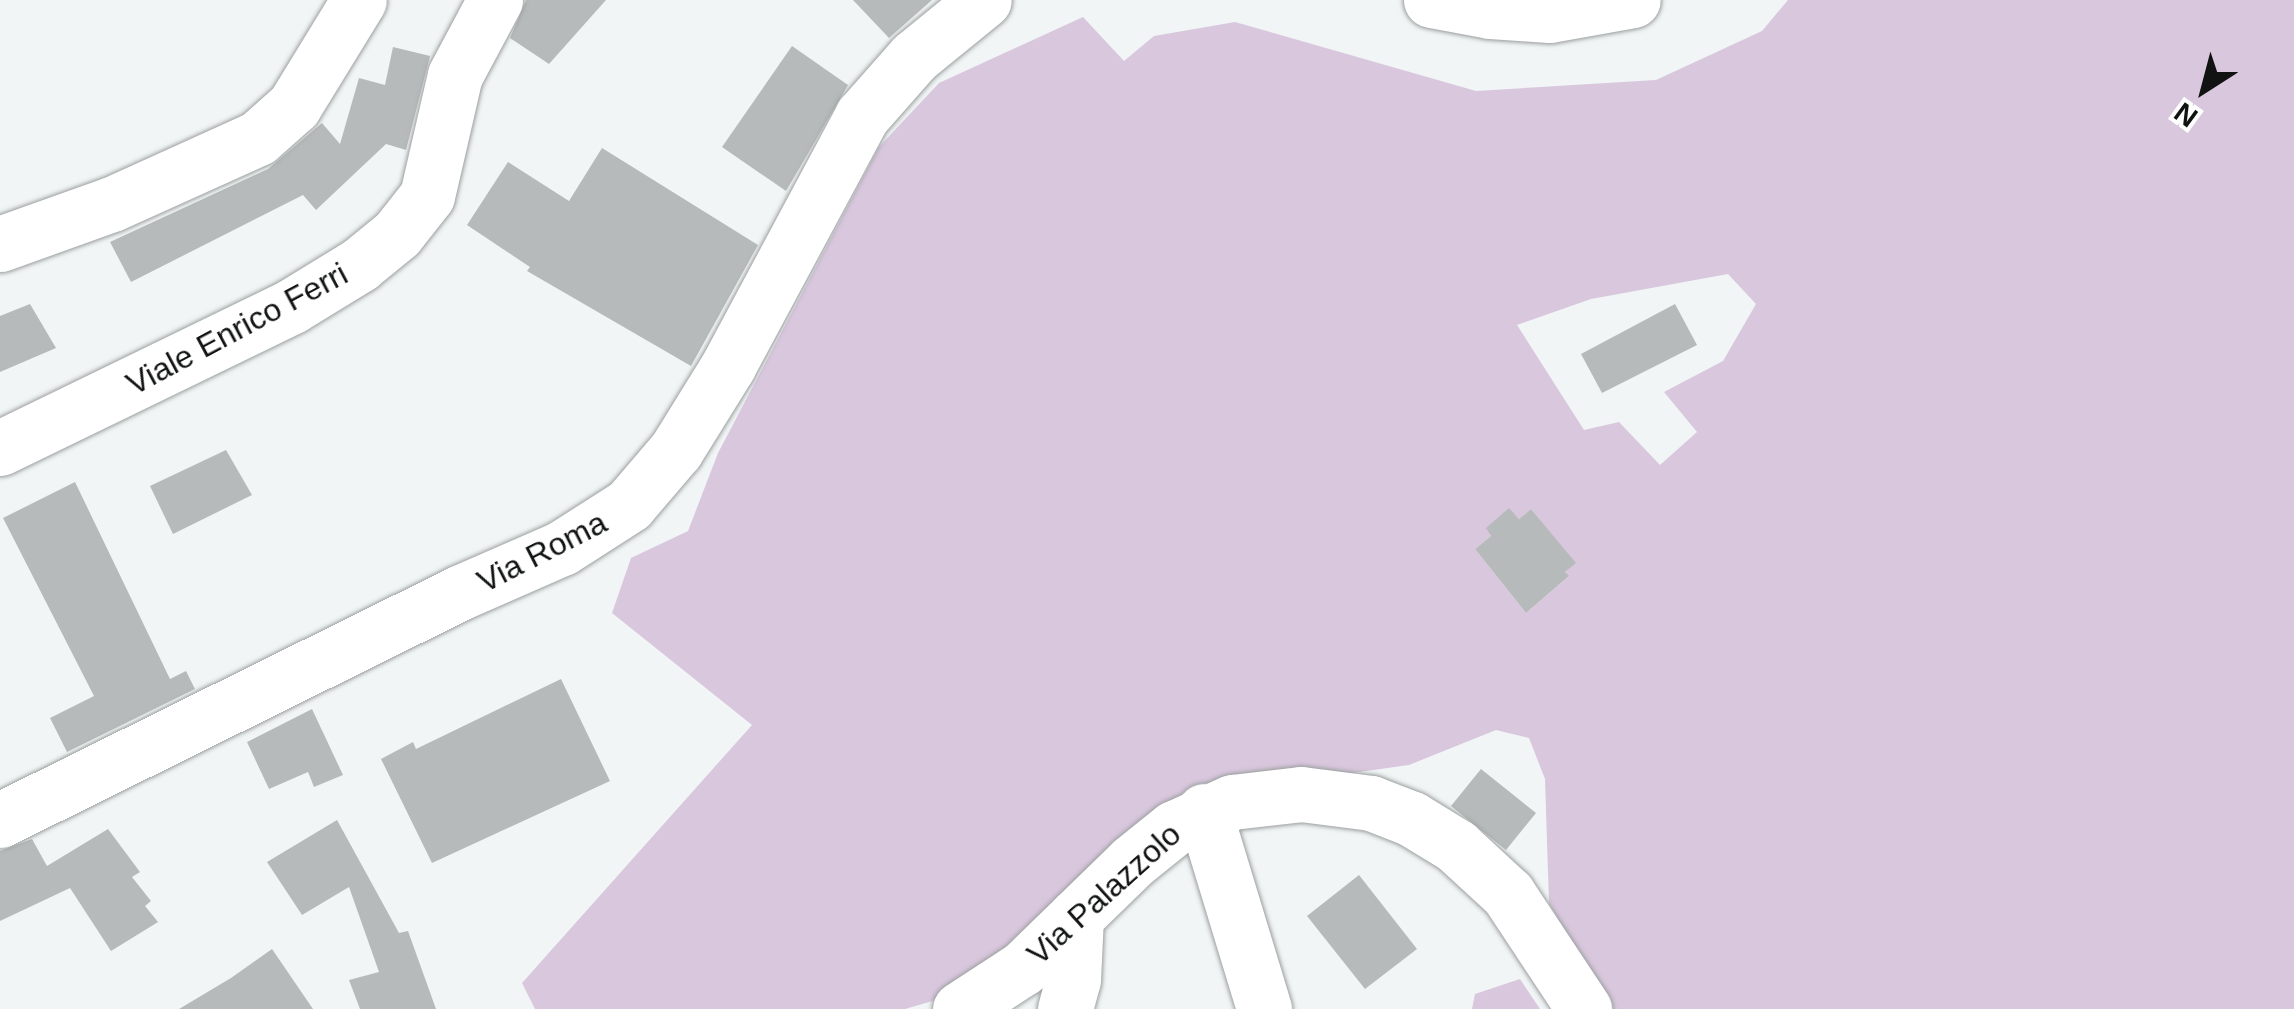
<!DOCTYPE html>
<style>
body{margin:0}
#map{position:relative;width:2294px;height:1009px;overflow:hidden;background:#f1f5f5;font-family:Arial,sans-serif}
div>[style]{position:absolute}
.green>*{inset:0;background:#d9c7de}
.building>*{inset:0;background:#b6baba}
.roads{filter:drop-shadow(0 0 2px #9b9f9f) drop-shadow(0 0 2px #9b9f9f)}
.minor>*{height:55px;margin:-27.5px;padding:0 27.5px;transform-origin:27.5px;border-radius:27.5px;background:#fff}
span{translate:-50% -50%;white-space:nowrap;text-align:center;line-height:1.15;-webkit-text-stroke:8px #fff;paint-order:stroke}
.street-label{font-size:32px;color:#111212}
.north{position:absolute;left:2154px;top:40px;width:100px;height:100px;-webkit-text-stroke:8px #fff;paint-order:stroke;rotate:216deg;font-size:28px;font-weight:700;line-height:40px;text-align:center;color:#111212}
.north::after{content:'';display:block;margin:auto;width:35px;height:45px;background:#111212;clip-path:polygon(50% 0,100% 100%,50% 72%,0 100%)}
</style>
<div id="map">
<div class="green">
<div style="clip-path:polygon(evenodd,1788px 0,2294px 0,2294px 1009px,1609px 1009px,1549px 903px,1545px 779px,1529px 738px,1496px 730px,1409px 765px,1244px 788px,960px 993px,905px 1009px,535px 1009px,522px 983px,752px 725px,612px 613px,631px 558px,688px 531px,718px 453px,879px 147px,939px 83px,1083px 17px,1124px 61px,1154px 36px,1235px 22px,1476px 91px,1656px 80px,1762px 31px,1788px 0,1728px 274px,1756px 304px,1723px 361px,1664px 392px,1697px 432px,1660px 465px,1619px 422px,1584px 430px,1517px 325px,1591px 299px,1728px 274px,1788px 0,1509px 509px,1519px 519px,1531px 509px,1575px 563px,1565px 572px,1568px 577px,1526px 613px,1475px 549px,1491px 536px,1487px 528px,1509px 509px)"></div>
<div style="clip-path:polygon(1520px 979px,1540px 1009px,1472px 1009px,1475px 994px)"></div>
</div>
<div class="building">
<div style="clip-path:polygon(526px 0,606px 0,549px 64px,510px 38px)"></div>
<div style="clip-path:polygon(853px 0,932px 0,889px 38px)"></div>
<div style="clip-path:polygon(792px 46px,848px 85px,786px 191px,722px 147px)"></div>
<div style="clip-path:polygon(393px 47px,430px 56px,406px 150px,386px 144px,316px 210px,303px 195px,131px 282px,110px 242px,268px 169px,322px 123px,340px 144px,359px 78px,385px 85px)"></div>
<div style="clip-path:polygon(602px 148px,758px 245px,691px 366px,527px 271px,530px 267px,467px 225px,508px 162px,569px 201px)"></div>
<div style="clip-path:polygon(30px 304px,56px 348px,0 372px,0 316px)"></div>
<div style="clip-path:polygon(1675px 304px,1697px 345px,1602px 393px,1581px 354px)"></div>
<div style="clip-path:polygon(226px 450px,252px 495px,173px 534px,150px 486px)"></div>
<div style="clip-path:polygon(75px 482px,170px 679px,186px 671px,195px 689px,67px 752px,50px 718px,94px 696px,3px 518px)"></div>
<div style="clip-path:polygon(1509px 508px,1519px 519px,1531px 509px,1576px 563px,1565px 572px,1569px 576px,1526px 613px,1475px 549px,1491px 536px,1486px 528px)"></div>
<div style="clip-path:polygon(561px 679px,610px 781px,432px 863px,381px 759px,413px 742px,416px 749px)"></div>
<div style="clip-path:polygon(312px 709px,343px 775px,314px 787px,308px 772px,269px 789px,247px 742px)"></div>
<div style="clip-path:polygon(1481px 769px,1536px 813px,1506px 850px,1451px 806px)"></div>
<div style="clip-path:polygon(337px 820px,399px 933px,408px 931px,436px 1009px,360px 1009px,349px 980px,379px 972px,349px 887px,302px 915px,267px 862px)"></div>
<div style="clip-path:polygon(108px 829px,140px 872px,132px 877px,151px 901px,145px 906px,158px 922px,111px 951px,70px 888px,0 921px,0 851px,32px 839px,47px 866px)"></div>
<div style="clip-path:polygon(1359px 875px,1417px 949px,1365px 989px,1307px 916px)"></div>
<div style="clip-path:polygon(272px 949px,313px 1009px,179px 1009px,231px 978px)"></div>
</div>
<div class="roads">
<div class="minor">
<div style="left:1431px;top:0;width:60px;rotate:10.6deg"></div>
<div style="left:1490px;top:11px;width:60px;rotate:3.8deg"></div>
<div style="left:1550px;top:15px;width:84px;rotate:-10.2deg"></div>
<div style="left:0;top:244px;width:119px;rotate:-19.7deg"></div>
<div style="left:112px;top:204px;width:160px;rotate:-24.3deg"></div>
<div style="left:258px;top:138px;width:48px;rotate:-41.6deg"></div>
<div style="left:294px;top:106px;width:124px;rotate:-58.5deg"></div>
<div style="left:0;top:448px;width:325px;rotate:-25.9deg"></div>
<div style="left:292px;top:306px;width:79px;rotate:-31.5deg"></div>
<div style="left:359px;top:265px;width:49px;rotate:-39.2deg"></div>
<div style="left:397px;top:234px;width:48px;rotate:-51.7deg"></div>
<div style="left:427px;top:196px;width:124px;rotate:-77deg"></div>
<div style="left:455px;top:75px;width:85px;rotate:-61.9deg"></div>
<div style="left:1204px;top:811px;width:207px;rotate:73.1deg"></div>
<div style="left:0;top:820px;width:512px;rotate:-26.31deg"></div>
<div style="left:459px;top:593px;width:112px;rotate:-23.6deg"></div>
<div style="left:562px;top:548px;width:80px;rotate:-32.7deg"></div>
<div style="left:629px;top:505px;width:72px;rotate:-49.5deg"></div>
<div style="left:676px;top:450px;width:99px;rotate:-58.2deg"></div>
<div style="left:728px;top:366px;width:284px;rotate:-61.8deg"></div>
<div style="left:862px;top:116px;width:79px;rotate:-48.6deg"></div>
<div style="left:914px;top:57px;width:90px;rotate:-39.2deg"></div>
<div style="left:960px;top:1009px;width:75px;rotate:-33.1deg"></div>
<div style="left:1023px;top:968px;width:153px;rotate:-44.2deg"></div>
<div style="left:1133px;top:861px;width:53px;rotate:-38.8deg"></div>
<div style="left:1174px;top:828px;width:64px;rotate:-24.1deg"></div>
<div style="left:1232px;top:802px;width:69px;rotate:-6.6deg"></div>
<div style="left:1301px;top:794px;width:71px;rotate:7.3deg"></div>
<div style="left:1371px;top:803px;width:44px;rotate:21.3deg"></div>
<div style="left:1412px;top:819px;width:52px;rotate:31.5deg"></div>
<div style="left:1456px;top:846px;width:71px;rotate:42.7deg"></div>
<div style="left:1508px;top:894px;width:138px;rotate:56.5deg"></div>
<div style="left:1065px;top:1009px;width:30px;rotate:-75deg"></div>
<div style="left:1073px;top:980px;width:64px;rotate:-87.3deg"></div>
</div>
</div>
<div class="street-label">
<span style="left:237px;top:329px;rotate:-28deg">Viale Enrico Ferri</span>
<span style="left:542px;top:552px;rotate:-27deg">Via Roma</span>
<span style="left:1104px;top:894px;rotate:-42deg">Via Palazzolo</span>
</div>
<div class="north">N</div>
</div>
